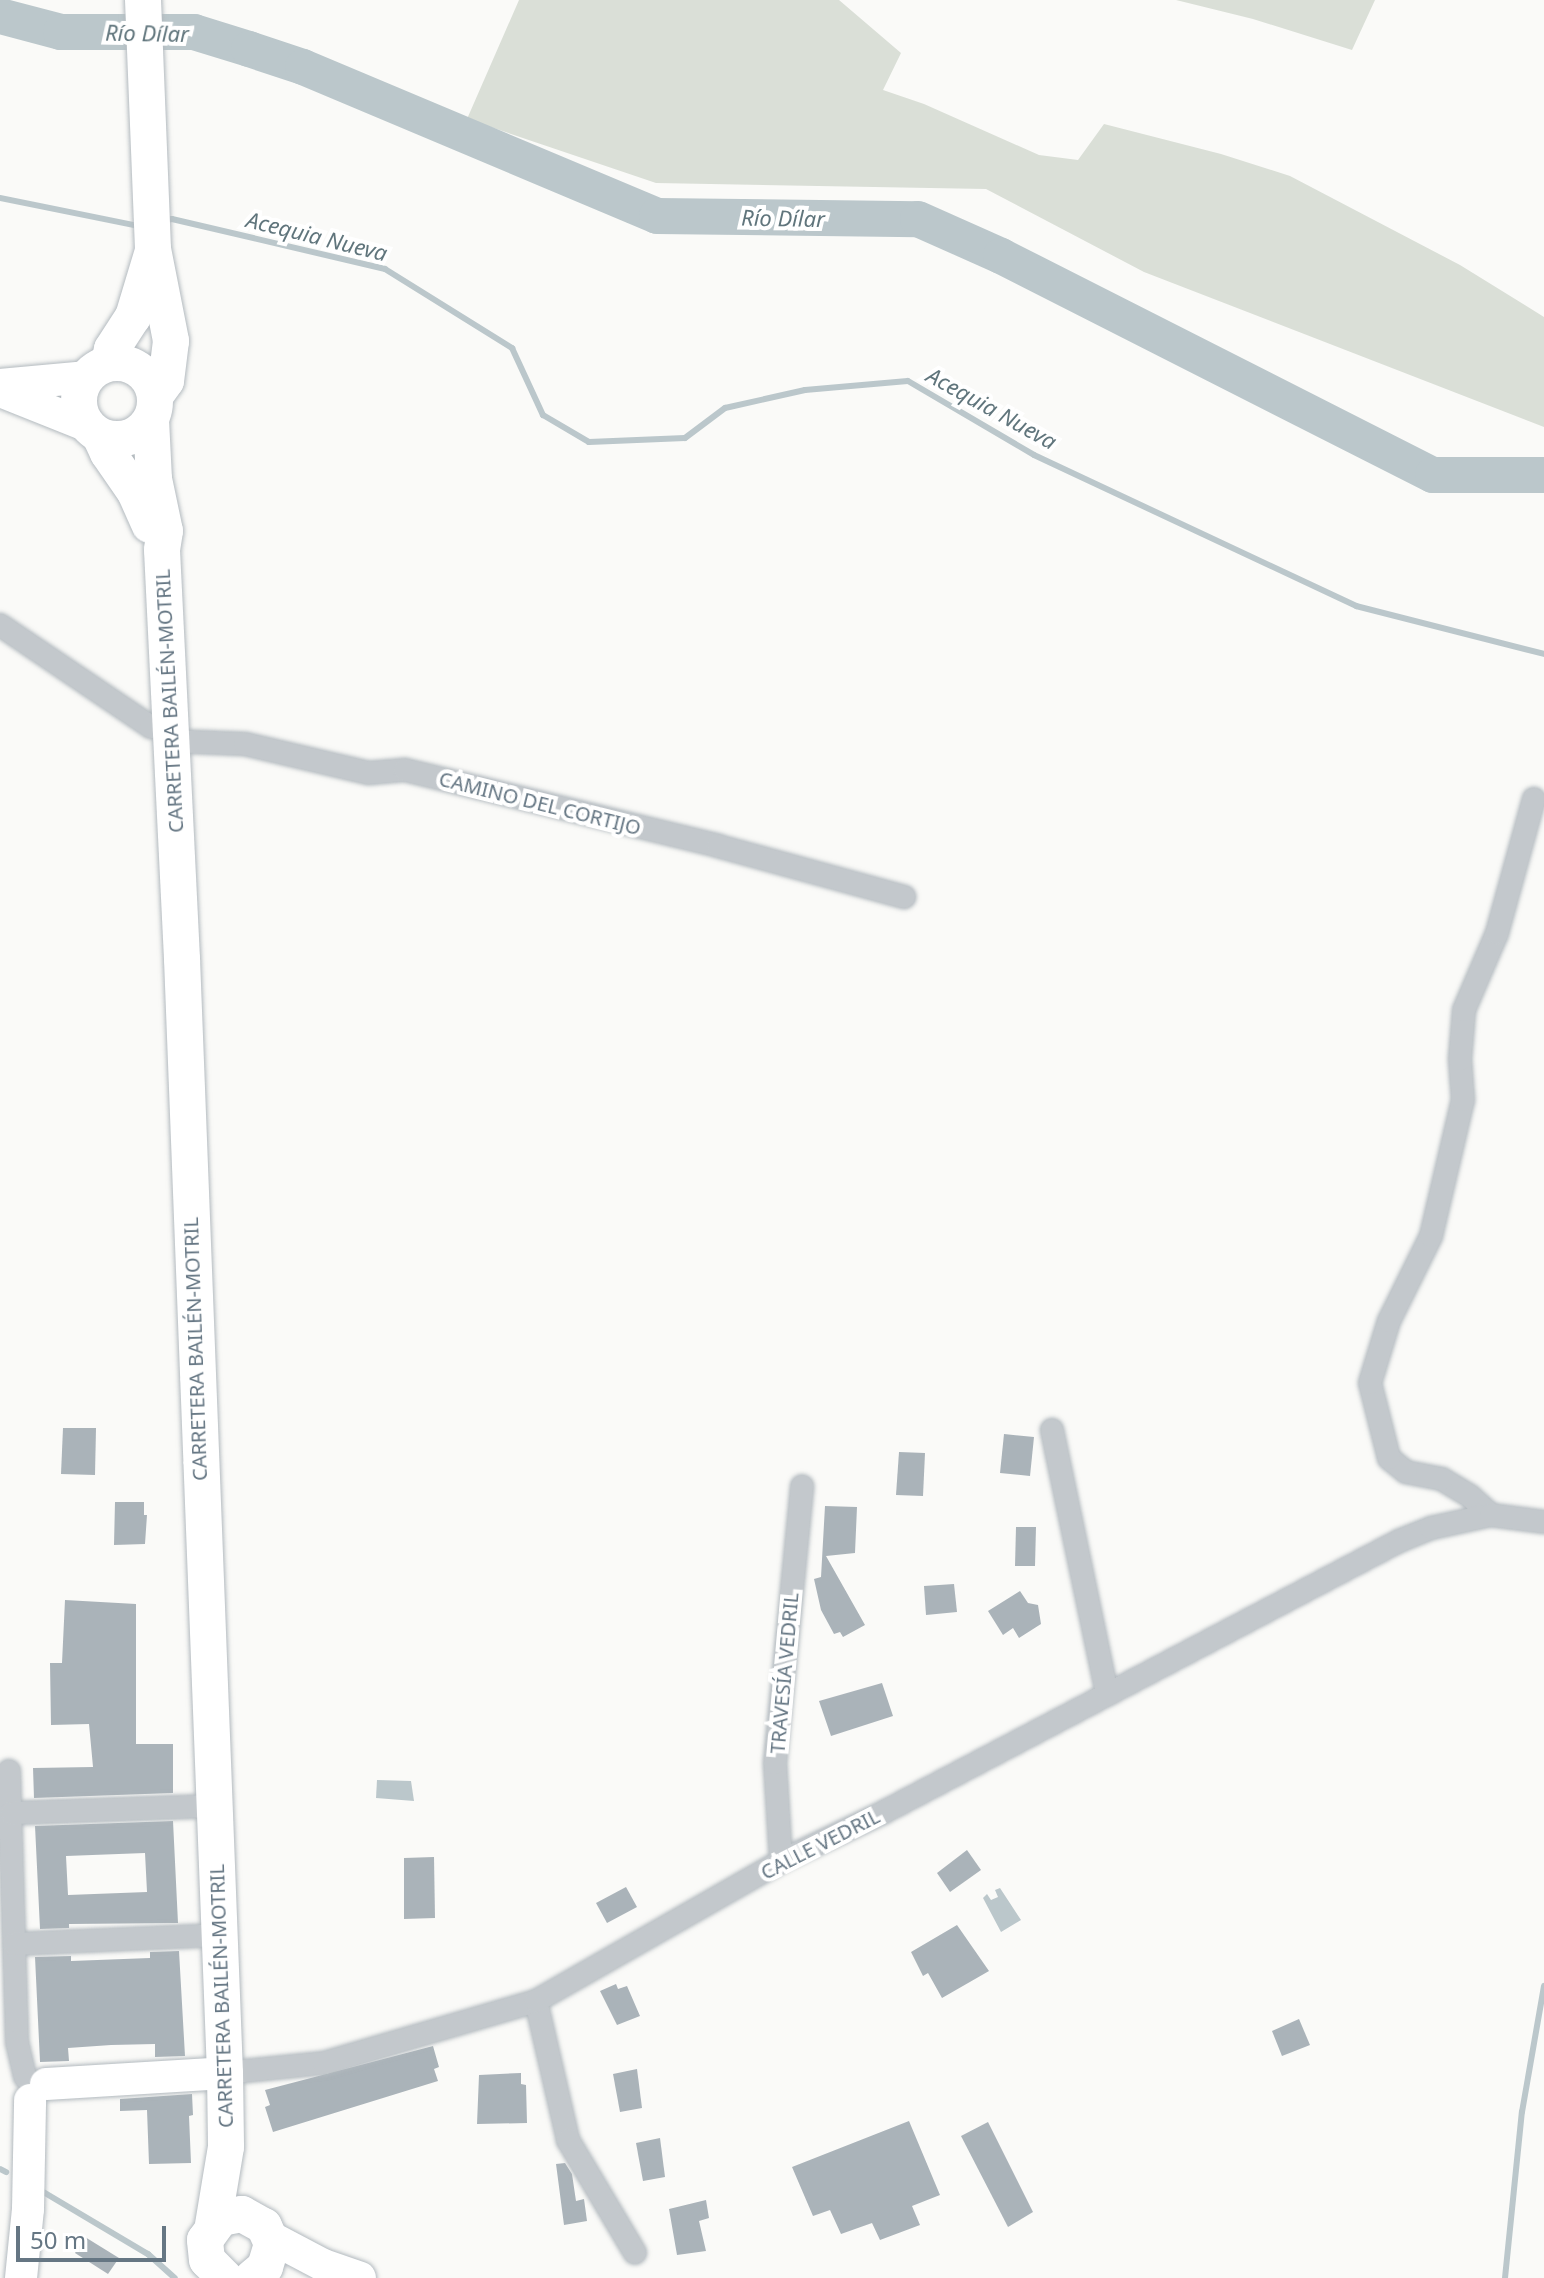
<!DOCTYPE html>
<meta charset="utf-8">
<style>
body{margin:0}
#map{position:relative;width:1544px;height:2278px;overflow:hidden;background:#fafaf8;font-family:"Noto Sans",sans-serif}
div>[style]{position:absolute}
.green>*{inset:0;background:#dadfd7}
.water>*{inset:0;background:#bbc7cb}
.stream>*{height:6px;margin:-3px;padding:0 3px;transform-origin:3px;border-radius:3px;background:#bbc7cb}
.river>*{height:36px;margin:-18px;padding:0 18px;transform-origin:18px;border-radius:18px;background:#bbc7cb}
.building>*{inset:0;background:#aab3b9}
.roads{filter:drop-shadow(0 0 2px #b3babf) drop-shadow(0 0 2px #b3babf)}
.street>*{height:22px;margin:-11px;padding:0 11px;transform-origin:11px;border-radius:11px;background:#c3c8cc}
.secondary>*{height:32px;margin:-16px;padding:0 16px;transform-origin:16px;border-radius:16px;background:#fff}
.primary>*{height:36px;margin:-18px;padding:0 18px;transform-origin:18px;border-radius:18px;background:#fff}
.primary>.ring{margin:-18px;padding:0;box-sizing:content-box;background:none;border:36px solid #fff;border-radius:50%}
span{translate:-50% -50%;white-space:nowrap;text-align:center;line-height:1.15;-webkit-text-stroke:8px #fff;paint-order:stroke}
.street-label{font-size:20px;color:#657683}
.water-label{font-size:22px;color:#60757c;font-style:italic}
.scale{position:absolute;left:16px;top:2226px;width:150px;height:36px;box-sizing:border-box;border:4px solid #657683;border-top:0;padding-left:10px;font-size:24px;line-height:28px;white-space:nowrap;color:#657683;-webkit-text-stroke:6px #fff;paint-order:stroke}
</style>
<div id="map">
<div class="green">
<div style="clip-path:polygon(519px 0,839px 0,901px 53px,883px 90px,924px 104px,1039px 155px,1078px 160px,1104px 124px,1221px 154px,1290px 176px,1460px 265px,1544px 317px,1544px 427px,1144px 272px,986px 189px,656px 183px,467px 119px)"></div>
<div style="clip-path:polygon(1176px 0,1375px 0,1352px 50px,1253px 19px)"></div>
</div>
<div class="water">
<div style="clip-path:polygon(377px 1780px,411px 1781px,414px 1801px,376px 1798px)"></div>
<div style="clip-path:polygon(1000px 1888px,1021px 1920px,1001px 1932px,983px 1898px,987px 1894px,991px 1900px,998px 1897px,995px 1890px)"></div>
</div>
<div class="stream">
<div style="left:0;top:198px;width:142px;rotate:11.4deg"></div>
<div style="left:162px;top:221px;width:10px;rotate:-11deg"></div>
<div style="left:172px;top:219px;width:219px;rotate:13.2deg"></div>
<div style="left:385px;top:269px;width:150px;rotate:31.9deg"></div>
<div style="left:512px;top:348px;width:74px;rotate:65.2deg"></div>
<div style="left:543px;top:415px;width:53px;rotate:30.4deg"></div>
<div style="left:589px;top:442px;width:96px;rotate:-2.4deg"></div>
<div style="left:685px;top:438px;width:50px;rotate:-36.9deg"></div>
<div style="left:725px;top:408px;width:82px;rotate:-12.7deg"></div>
<div style="left:805px;top:390px;width:103px;rotate:-5deg"></div>
<div style="left:908px;top:381px;width:146px;rotate:30.4deg"></div>
<div style="left:1034px;top:455px;width:356px;rotate:25.1deg"></div>
<div style="left:1356px;top:606px;width:194px;rotate:14.3deg"></div>
<div style="left:0;top:2169px;width:7px;rotate:27deg"></div>
<div style="left:40px;top:2190px;width:126px;rotate:30.7deg"></div>
<div style="left:148px;top:2254px;width:36px;rotate:42deg"></div>
<div style="left:1505px;top:2278px;width:167px;rotate:-84.2deg"></div>
<div style="left:1522px;top:2112px;width:128px;rotate:-80.1deg"></div>
</div>
<div class="river">
<div style="left:0;top:16px;width:63px;rotate:14.7deg"></div>
<div style="left:61px;top:32px;width:133px"></div>
<div style="left:194px;top:32px;width:58px;rotate:17.2deg"></div>
<div style="left:249px;top:49px;width:57px;rotate:18.4deg"></div>
<div style="left:303px;top:67px;width:384px;rotate:22.8deg"></div>
<div style="left:657px;top:216px;width:261px;rotate:0.7deg"></div>
<div style="left:918px;top:219px;width:91px;rotate:24deg"></div>
<div style="left:1001px;top:256px;width:484px;rotate:26.9deg"></div>
<div style="left:1433px;top:475px;width:111px"></div>
</div>
<div class="building">
<div style="clip-path:polygon(63px 1428px,96px 1428px,95px 1475px,61px 1474px)"></div>
<div style="clip-path:polygon(1004px 1434px,1034px 1437px,1030px 1476px,1000px 1473px)"></div>
<div style="clip-path:polygon(899px 1452px,925px 1453px,923px 1496px,896px 1495px)"></div>
<div style="clip-path:polygon(115px 1502px,144px 1502px,144px 1515px,147px 1515px,145px 1544px,114px 1545px)"></div>
<div style="clip-path:polygon(825px 1506px,857px 1507px,855px 1553px,826px 1556px,865px 1625px,843px 1637px,840px 1632px,834px 1634px,821px 1610px,814px 1579px,821px 1577px)"></div>
<div style="clip-path:polygon(1016px 1527px,1036px 1527px,1035px 1566px,1015px 1566px)"></div>
<div style="clip-path:polygon(954px 1584px,957px 1612px,926px 1615px,924px 1586px)"></div>
<div style="clip-path:polygon(1020px 1591px,1028px 1603px,1038px 1605px,1041px 1624px,1019px 1638px,1013px 1628px,1003px 1635px,988px 1611px)"></div>
<div style="clip-path:polygon(65px 1600px,136px 1604px,136px 1744px,173px 1744px,173px 1793px,34px 1798px,33px 1768px,93px 1767px,89px 1724px,51px 1725px,50px 1663px,62px 1663px)"></div>
<div style="clip-path:polygon(882px 1683px,893px 1716px,831px 1736px,819px 1701px)"></div>
<div style="clip-path:polygon(evenodd,173px 1821px,178px 1923px,69px 1924px,69px 1928px,40px 1929px,35px 1826px,173px 1821px,145px 1853px,147px 1892px,68px 1895px,66px 1856px,145px 1853px)"></div>
<div style="clip-path:polygon(967px 1850px,981px 1870px,950px 1892px,937px 1873px)"></div>
<div style="clip-path:polygon(434px 1857px,435px 1918px,404px 1919px,404px 1858px)"></div>
<div style="clip-path:polygon(626px 1887px,637px 1907px,607px 1923px,596px 1903px)"></div>
<div style="clip-path:polygon(957px 1925px,989px 1971px,942px 1998px,928px 1973px,923px 1976px,911px 1952px)"></div>
<div style="clip-path:polygon(179px 1951px,185px 2056px,155px 2057px,155px 2044px,111px 2045px,68px 2048px,69px 2061px,40px 2062px,35px 1957px,71px 1956px,71px 1961px,150px 1958px,150px 1952px)"></div>
<div style="clip-path:polygon(616px 1984px,618px 1989px,627px 1986px,640px 2016px,617px 2025px,600px 1991px)"></div>
<div style="clip-path:polygon(1299px 2019px,1310px 2045px,1282px 2056px,1272px 2031px)"></div>
<div style="clip-path:polygon(433px 2046px,439px 2067px,434px 2069px,438px 2081px,273px 2132px,265px 2107px,270px 2105px,265px 2090px)"></div>
<div style="clip-path:polygon(637px 2069px,642px 2108px,620px 2112px,613px 2074px)"></div>
<div style="clip-path:polygon(521px 2073px,521px 2084px,526px 2085px,527px 2123px,477px 2124px,479px 2075px)"></div>
<div style="clip-path:polygon(192px 2094px,193px 2115px,189px 2116px,191px 2163px,149px 2164px,147px 2110px,120px 2111px,120px 2099px)"></div>
<div style="clip-path:polygon(909px 2121px,940px 2195px,912px 2206px,920px 2225px,880px 2240px,872px 2223px,841px 2234px,830px 2210px,813px 2216px,792px 2167px)"></div>
<div style="clip-path:polygon(988px 2122px,1033px 2212px,1008px 2227px,961px 2136px)"></div>
<div style="clip-path:polygon(660px 2138px,665px 2177px,643px 2181px,636px 2143px)"></div>
<div style="clip-path:polygon(565px 2163px,572px 2174px,576px 2201px,584px 2199px,587px 2221px,564px 2225px,556px 2164px)"></div>
<div style="clip-path:polygon(706px 2200px,709px 2218px,699px 2221px,706px 2251px,677px 2255px,669px 2209px)"></div>
<div style="clip-path:polygon(85px 2237px,119px 2258px,108px 2274px,75px 2253px)"></div>
</div>
<div class="roads">
<div class="street">
<div style="left:0;top:625px;width:182px;rotate:34deg"></div>
<div style="left:151px;top:727px;width:20px;rotate:-3deg"></div>
<div style="left:171px;top:741px;width:74px;rotate:2.3deg"></div>
<div style="left:245px;top:744px;width:127px;rotate:13.2deg"></div>
<div style="left:369px;top:773px;width:36px;rotate:-5deg"></div>
<div style="left:405px;top:770px;width:322px;rotate:13.6deg"></div>
<div style="left:718px;top:846px;width:193px;rotate:15.3deg"></div>
<div style="left:1052px;top:1430px;width:270px;rotate:78.2deg"></div>
<div style="left:1491px;top:1515px;width:28px;rotate:-138deg"></div>
<div style="left:1470px;top:1496px;width:33px;rotate:-149deg"></div>
<div style="left:1442px;top:1479px;width:37px;rotate:-169deg"></div>
<div style="left:1406px;top:1472px;width:22px;rotate:-141deg"></div>
<div style="left:1389px;top:1458px;width:77px;rotate:-104.2deg"></div>
<div style="left:1370px;top:1383px;width:65px;rotate:-73deg"></div>
<div style="left:1389px;top:1321px;width:95px;rotate:-63.7deg"></div>
<div style="left:1431px;top:1236px;width:140px;rotate:-76.8deg"></div>
<div style="left:1463px;top:1100px;width:41px;rotate:-94.2deg"></div>
<div style="left:1460px;top:1059px;width:49px;rotate:-85.3deg"></div>
<div style="left:1464px;top:1010px;width:84px;rotate:-66.8deg"></div>
<div style="left:1497px;top:933px;width:139px;rotate:-74.6deg"></div>
<div style="left:9px;top:1771px;width:271px;rotate:88.3deg"></div>
<div style="left:17px;top:2042px;width:36px;rotate:77deg"></div>
<div style="left:12px;top:1813px;width:203px;rotate:-2deg"></div>
<div style="left:781px;top:1861px;width:98px;rotate:-93.5deg"></div>
<div style="left:775px;top:1763px;width:278px;rotate:-84.4deg"></div>
<div style="left:14px;top:1944px;width:204px;rotate:-2.5deg"></div>
<div style="left:536px;top:2001px;width:143px;rotate:77deg"></div>
<div style="left:568px;top:2140px;width:131px;rotate:59.3deg"></div>
<div style="left:225px;top:2073px;width:100px;rotate:-5.8deg"></div>
<div style="left:324px;top:2063px;width:221px;rotate:-16.3deg"></div>
<div style="left:536px;top:2001px;width:282px;rotate:-29.7deg"></div>
<div style="left:781px;top:1861px;width:114px;rotate:-25.4deg"></div>
<div style="left:884px;top:1812px;width:582px;rotate:-27.75deg"></div>
<div style="left:1399px;top:1541px;width:35px;rotate:-22deg"></div>
<div style="left:1431px;top:1528px;width:61px;rotate:-12.2deg"></div>
<div style="left:1491px;top:1515px;width:53px;rotate:7.5deg"></div>
</div>
<div class="secondary">
<div style="left:0;top:385px;width:88px;rotate:-5.2deg"></div>
<div style="left:0;top:391px;width:95px;rotate:21.7deg"></div>
<div style="left:46px;top:2084px;width:179px;rotate:-3.5deg"></div>
<div style="left:270px;top:2237px;width:60px;rotate:27.8deg"></div>
<div style="left:323px;top:2265px;width:39px;rotate:19deg"></div>
<div style="left:21px;top:2278px;width:69px;rotate:-84.2deg"></div>
<div style="left:28px;top:2209px;width:109px;rotate:-88.9deg"></div>
</div>
<div class="primary">
<div style="left:143px;top:0;width:249px;rotate:87.7deg"></div>
<div style="left:153px;top:249px;width:94px;rotate:78.9deg"></div>
<div style="left:171px;top:341px;width:40px;rotate:97.1deg"></div>
<div style="left:166px;top:381px;width:17px;rotate:126deg"></div>
<div class="ring" style="left:79px;top:363px;width:40px;height:40px"></div>
<div style="left:109px;top:363px;width:14px;rotate:-78deg"></div>
<div style="left:112px;top:349px;width:38px;rotate:-57deg"></div>
<div style="left:133px;top:317px;width:66px;rotate:-73.2deg"></div>
<div style="left:151px;top:420px;width:59px;rotate:87.1deg"></div>
<div style="left:154px;top:479px;width:53px;rotate:78.1deg"></div>
<div style="left:165px;top:531px;width:19px;rotate:99deg"></div>
<div style="left:162px;top:550px;width:409px;rotate:87.2deg"></div>
<div style="left:182px;top:959px;width:1115px;rotate:87.79deg"></div>
<div style="left:225px;top:2073px;width:74px;rotate:89.2deg"></div>
<div style="left:226px;top:2147px;width:79px;rotate:99.5deg"></div>
<div style="left:100px;top:436px;width:19px;rotate:65deg"></div>
<div style="left:108px;top:453px;width:47px;rotate:55.3deg"></div>
<div style="left:135px;top:492px;width:36px;rotate:66deg"></div>
<div style="left:225px;top:2278px;width:25px;rotate:-135deg"></div>
<div style="left:207px;top:2260px;width:20px;rotate:-96deg"></div>
<div style="left:205px;top:2240px;width:27px;rotate:-54deg"></div>
<div style="left:221px;top:2218px;width:21px;rotate:-11deg"></div>
<div style="left:242px;top:2214px;width:25px;rotate:29deg"></div>
<div style="left:264px;top:2226px;width:20px;rotate:66deg"></div>
<div style="left:272px;top:2244px;width:24px;rotate:107deg"></div>
<div style="left:265px;top:2267px;width:17px;rotate:140deg"></div>
</div>
</div>
<div class="street-label">
<span style="left:169px;top:701px;rotate:-93deg">CARRETERA BAILÉN-MOTRIL</span>
<span style="left:540px;top:803px;rotate:14deg">CAMINO DEL CORTIJO</span>
<span style="left:195px;top:1349px;rotate:-92deg">CARRETERA BAILÉN-MOTRIL</span>
<span style="left:784px;top:1673px;rotate:-85deg">TRAVESÍA VEDRIL</span>
<span style="left:820px;top:1844px;rotate:-27deg">CALLE VEDRIL</span>
<span style="left:221px;top:1996px;rotate:-92deg">CARRETERA BAILÉN-MOTRIL</span>
</div>
<div class="water-label">
<span style="left:147px;top:33px;rotate:1deg">Río Dílar</span>
<span style="left:783px;top:218px;rotate:1deg">Río Dílar</span>
<span style="left:317px;top:236px;rotate:14deg">Acequia Nueva</span>
<span style="left:992px;top:408px;rotate:29deg">Acequia Nueva</span>
</div>
<div class="scale">50 m</div>
</div>
